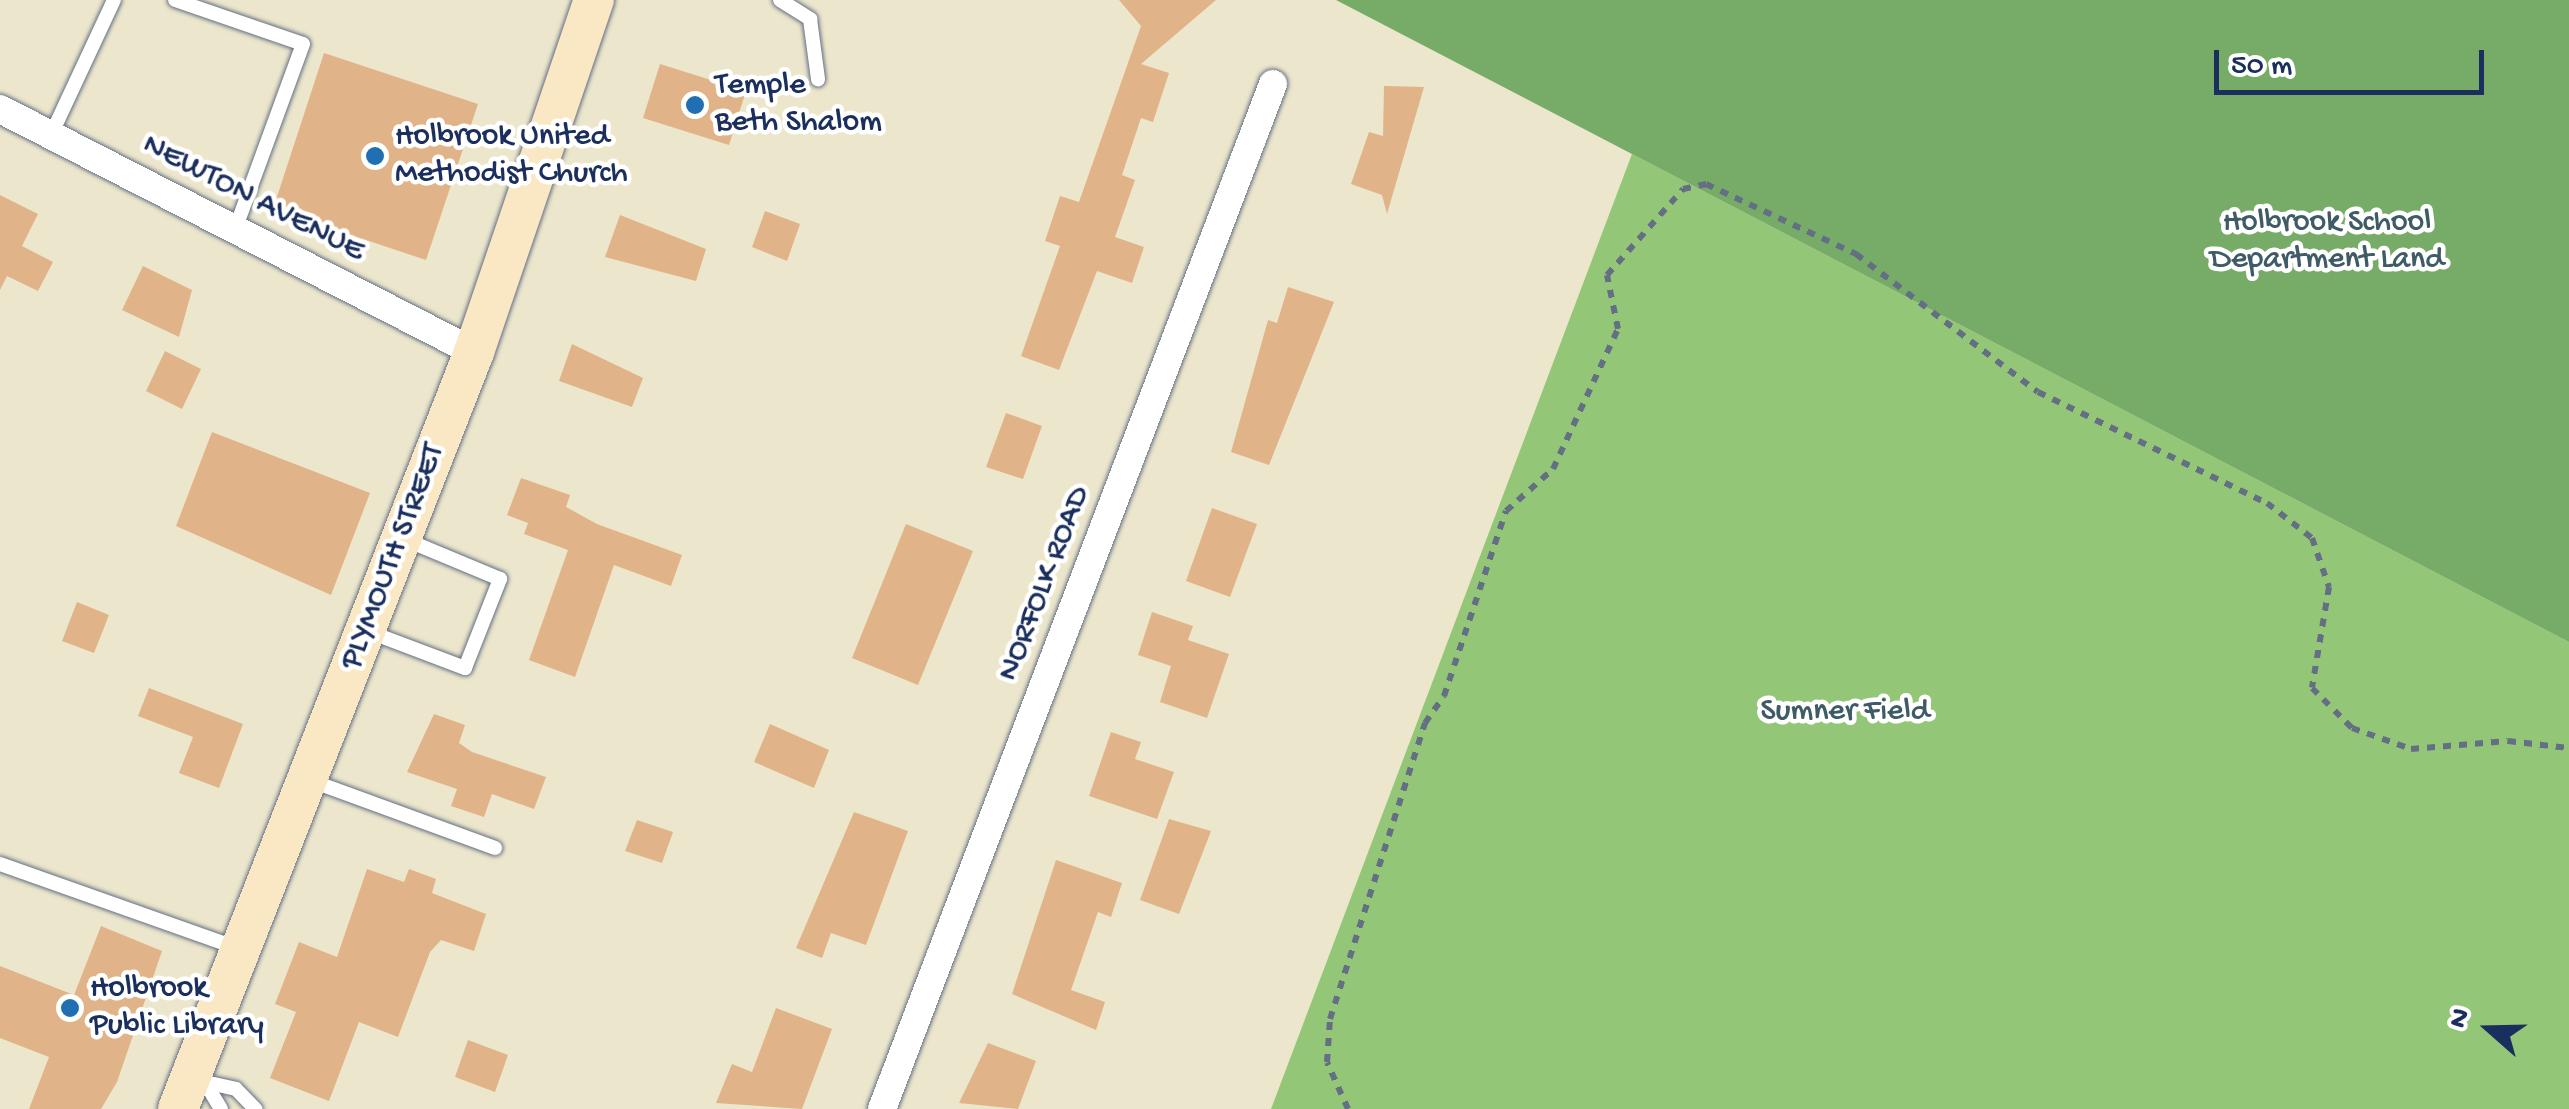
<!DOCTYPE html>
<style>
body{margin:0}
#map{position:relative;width:2569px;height:1109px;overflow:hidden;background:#ece7cc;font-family:"Gochi Hand",sans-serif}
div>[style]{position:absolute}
.green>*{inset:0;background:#94c677}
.forest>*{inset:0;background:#77ab68}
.building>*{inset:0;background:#e0b488}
.path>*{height:6px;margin-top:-3px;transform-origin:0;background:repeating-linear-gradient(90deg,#646f84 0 8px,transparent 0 16px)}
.roads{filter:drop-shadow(0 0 2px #646f84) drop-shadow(0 0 2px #646f84)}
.service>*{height:14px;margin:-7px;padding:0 7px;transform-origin:7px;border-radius:7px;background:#fff}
.minor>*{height:28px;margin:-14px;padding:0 14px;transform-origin:14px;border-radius:14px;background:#fff}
.secondary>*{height:40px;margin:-20px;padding:0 20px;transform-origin:20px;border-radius:20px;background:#fae7c3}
.dots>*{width:28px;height:28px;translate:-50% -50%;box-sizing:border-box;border:5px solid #fff;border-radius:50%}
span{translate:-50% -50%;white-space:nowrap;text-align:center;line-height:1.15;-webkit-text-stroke:9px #fff;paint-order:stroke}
.poi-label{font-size:32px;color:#1b2f5e}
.left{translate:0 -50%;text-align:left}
.street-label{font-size:32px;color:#1b2f5e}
.park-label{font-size:32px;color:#3f5c66}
.north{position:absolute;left:2439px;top:979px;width:100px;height:100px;-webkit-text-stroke:8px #fff;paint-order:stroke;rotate:290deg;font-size:28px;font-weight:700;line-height:40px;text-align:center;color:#1b2f5e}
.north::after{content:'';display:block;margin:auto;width:35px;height:45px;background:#1b2f5e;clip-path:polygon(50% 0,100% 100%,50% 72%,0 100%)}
.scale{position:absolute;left:2214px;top:50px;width:270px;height:45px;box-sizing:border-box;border:5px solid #1b2f5e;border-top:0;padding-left:12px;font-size:30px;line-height:35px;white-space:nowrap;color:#1b2f5e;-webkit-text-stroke:8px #fff;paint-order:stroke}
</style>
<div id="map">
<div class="green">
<div style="clip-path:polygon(1632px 154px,2569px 642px,2569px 1109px,1271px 1109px)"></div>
</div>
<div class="forest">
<div style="clip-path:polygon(1336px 0,2569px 0,2569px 642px,1632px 154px)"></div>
</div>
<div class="building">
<div style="clip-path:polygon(1119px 0,1216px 0,1141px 64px,1169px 73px,1153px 122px,1141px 118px,1122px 175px,1135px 180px,1115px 237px,1144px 247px,1132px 283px,1097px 271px,1059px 370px,1021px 356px,1060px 246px,1045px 241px,1060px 196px,1079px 202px,1141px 26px)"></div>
<div style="clip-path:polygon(324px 53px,478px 104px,426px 260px,273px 209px)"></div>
<div style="clip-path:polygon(660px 64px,746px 91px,729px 145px,643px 118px)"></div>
<div style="clip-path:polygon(1384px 86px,1424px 87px,1387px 214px,1382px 195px,1351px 184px,1369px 132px,1383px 136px)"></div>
<div style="clip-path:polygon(0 195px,38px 214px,22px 246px,53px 262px,38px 291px,7px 276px,0 290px)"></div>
<div style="clip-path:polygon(765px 211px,800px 224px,787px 261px,752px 247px)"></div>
<div style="clip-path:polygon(620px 215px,706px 249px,696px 281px,605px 257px)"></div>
<div style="clip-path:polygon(143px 266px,192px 290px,179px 337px,122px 310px)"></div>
<div style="clip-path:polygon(1288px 287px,1334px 302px,1269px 465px,1231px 452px,1268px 320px,1277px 323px)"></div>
<div style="clip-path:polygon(572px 344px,643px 378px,632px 407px,559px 381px)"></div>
<div style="clip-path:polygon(165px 351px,201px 369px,182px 409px,146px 391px)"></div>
<div style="clip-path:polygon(1006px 413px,1042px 426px,1023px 479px,986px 467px)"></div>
<div style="clip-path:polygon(212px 432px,370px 493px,331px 595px,176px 526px)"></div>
<div style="clip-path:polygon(521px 478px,570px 495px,566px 507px,597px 524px,682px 555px,671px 586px,614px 565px,575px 677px,529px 660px,568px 550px,524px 534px,528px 523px,507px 515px)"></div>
<div style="clip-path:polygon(1212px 508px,1257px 524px,1230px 597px,1186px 581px)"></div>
<div style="clip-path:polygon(906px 524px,973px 551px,918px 685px,852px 658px)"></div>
<div style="clip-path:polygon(77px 602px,109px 615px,94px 653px,62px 641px)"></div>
<div style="clip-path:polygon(1152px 612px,1193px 626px,1188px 640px,1229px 654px,1207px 718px,1160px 702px,1171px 666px,1138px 655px)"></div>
<div style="clip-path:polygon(149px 688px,243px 724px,219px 788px,179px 773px,193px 737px,138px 716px)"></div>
<div style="clip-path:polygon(434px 714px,465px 725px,459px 743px,472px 752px,546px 777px,534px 809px,492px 794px,484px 817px,451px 806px,457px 789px,407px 772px)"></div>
<div style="clip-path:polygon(770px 724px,829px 750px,814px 788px,754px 762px)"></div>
<div style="clip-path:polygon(1111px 732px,1141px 742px,1135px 759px,1174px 772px,1157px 819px,1089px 796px)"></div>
<div style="clip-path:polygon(854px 812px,908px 831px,866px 945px,831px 933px,822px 958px,796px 948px)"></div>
<div style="clip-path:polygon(1169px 819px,1211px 831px,1179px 914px,1140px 900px)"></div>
<div style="clip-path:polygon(637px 820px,673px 832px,662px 863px,625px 851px)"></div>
<div style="clip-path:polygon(1056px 860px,1122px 883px,1111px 917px,1098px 912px,1071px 990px,1105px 1002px,1096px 1030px,1012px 994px)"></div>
<div style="clip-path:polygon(367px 869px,404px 882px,409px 869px,436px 879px,432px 893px,486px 914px,474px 951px,441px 940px,430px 952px,398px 1037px,359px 1022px,329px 1101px,270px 1078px,296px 1012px,275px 1004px,299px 942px,337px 957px)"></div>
<div style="clip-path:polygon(101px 926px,162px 951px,117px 1082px,101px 1109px,29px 1109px,49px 1057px,0 1038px,0 966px,74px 995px)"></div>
<div style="clip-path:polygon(776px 1008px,832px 1029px,802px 1109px,716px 1103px,732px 1064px,752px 1072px)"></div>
<div style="clip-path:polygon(468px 1040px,508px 1055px,495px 1092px,455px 1077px)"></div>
<div style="clip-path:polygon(988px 1043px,1036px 1061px,1018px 1109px,959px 1103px)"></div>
</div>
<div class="path">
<div style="left:1348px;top:1109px;width:51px;rotate:-114.1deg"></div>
<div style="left:1327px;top:1062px;width:43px;rotate:-86deg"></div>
<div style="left:1330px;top:1019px;width:311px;rotate:-72.2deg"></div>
<div style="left:1425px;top:723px;width:33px;rotate:-55deg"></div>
<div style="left:1444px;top:696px;width:195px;rotate:-71.5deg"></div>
<div style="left:1506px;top:511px;width:63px;rotate:-41.8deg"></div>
<div style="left:1553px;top:469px;width:154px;rotate:-65.1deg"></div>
<div style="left:1618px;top:329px;width:55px;rotate:-101.5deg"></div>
<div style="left:1607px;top:275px;width:115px;rotate:-48.5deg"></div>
<div style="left:1683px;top:189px;width:24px;rotate:-12deg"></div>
<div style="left:1706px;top:184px;width:166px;rotate:25deg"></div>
<div style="left:1856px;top:254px;width:228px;rotate:37.2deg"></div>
<div style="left:2038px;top:392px;width:254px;rotate:25.9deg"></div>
<div style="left:2267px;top:503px;width:57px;rotate:37.9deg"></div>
<div style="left:2312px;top:538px;width:52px;rotate:70.9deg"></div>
<div style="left:2329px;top:587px;width:102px;rotate:99.6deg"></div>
<div style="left:2312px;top:688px;width:57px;rotate:45deg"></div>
<div style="left:2352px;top:728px;width:63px;rotate:19.6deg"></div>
<div style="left:2411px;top:749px;width:97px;rotate:-4.7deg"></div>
<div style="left:2508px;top:741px;width:61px;rotate:6.5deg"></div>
</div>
<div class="roads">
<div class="service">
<div style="left:175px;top:0;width:135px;rotate:19deg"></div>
<div style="left:303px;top:44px;width:198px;rotate:110.1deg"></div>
<div style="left:780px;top:0;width:36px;rotate:32deg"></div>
<div style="left:810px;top:19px;width:61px;rotate:82.4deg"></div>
<div style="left:51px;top:135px;width:149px;rotate:-65deg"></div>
<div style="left:367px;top:631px;width:105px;rotate:20.7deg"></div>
<div style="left:465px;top:668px;width:96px;rotate:-68.5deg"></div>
<div style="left:500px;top:579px;width:104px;rotate:-157.4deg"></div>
<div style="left:312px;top:781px;width:195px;rotate:20.1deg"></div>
<div style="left:0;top:864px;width:251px;rotate:19.5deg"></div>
<div style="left:191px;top:1079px;width:46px;rotate:12.5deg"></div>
<div style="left:236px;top:1089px;width:28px;rotate:46deg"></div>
<div style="left:206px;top:1084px;width:29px;rotate:59deg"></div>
</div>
<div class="minor">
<div style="left:0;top:109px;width:533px;rotate:27.14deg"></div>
<div style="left:882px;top:1109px;width:1097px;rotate:-69.12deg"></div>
</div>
<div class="secondary">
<div style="left:178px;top:1109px;width:813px;rotate:-68.64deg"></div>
<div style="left:474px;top:352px;width:372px;rotate:-71.2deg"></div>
</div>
</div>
<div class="dots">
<div style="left:695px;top:105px;background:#1f6fb2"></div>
<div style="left:375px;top:156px;background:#1f6fb2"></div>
<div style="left:70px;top:1008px;background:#1f6fb2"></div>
</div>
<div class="poi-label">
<span class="left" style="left:715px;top:105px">Temple<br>Beth Shalom</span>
<span class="left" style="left:395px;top:156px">Holbrook United<br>Methodist Church</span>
<span class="left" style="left:90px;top:1008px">Holbrook<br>Public Library</span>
</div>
<div class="street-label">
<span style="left:253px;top:199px;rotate:27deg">NEWTON AVENUE</span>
<span style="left:394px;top:557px;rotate:-69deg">PLYMOUTH STREET</span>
<span style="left:1045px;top:584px;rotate:-69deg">NORFOLK ROAD</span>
</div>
<div class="park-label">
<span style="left:2327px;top:242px">Holbrook School<br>Department Land</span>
<span style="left:1845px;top:712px">Sumner Field</span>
</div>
<div class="north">N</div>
<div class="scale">50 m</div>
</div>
